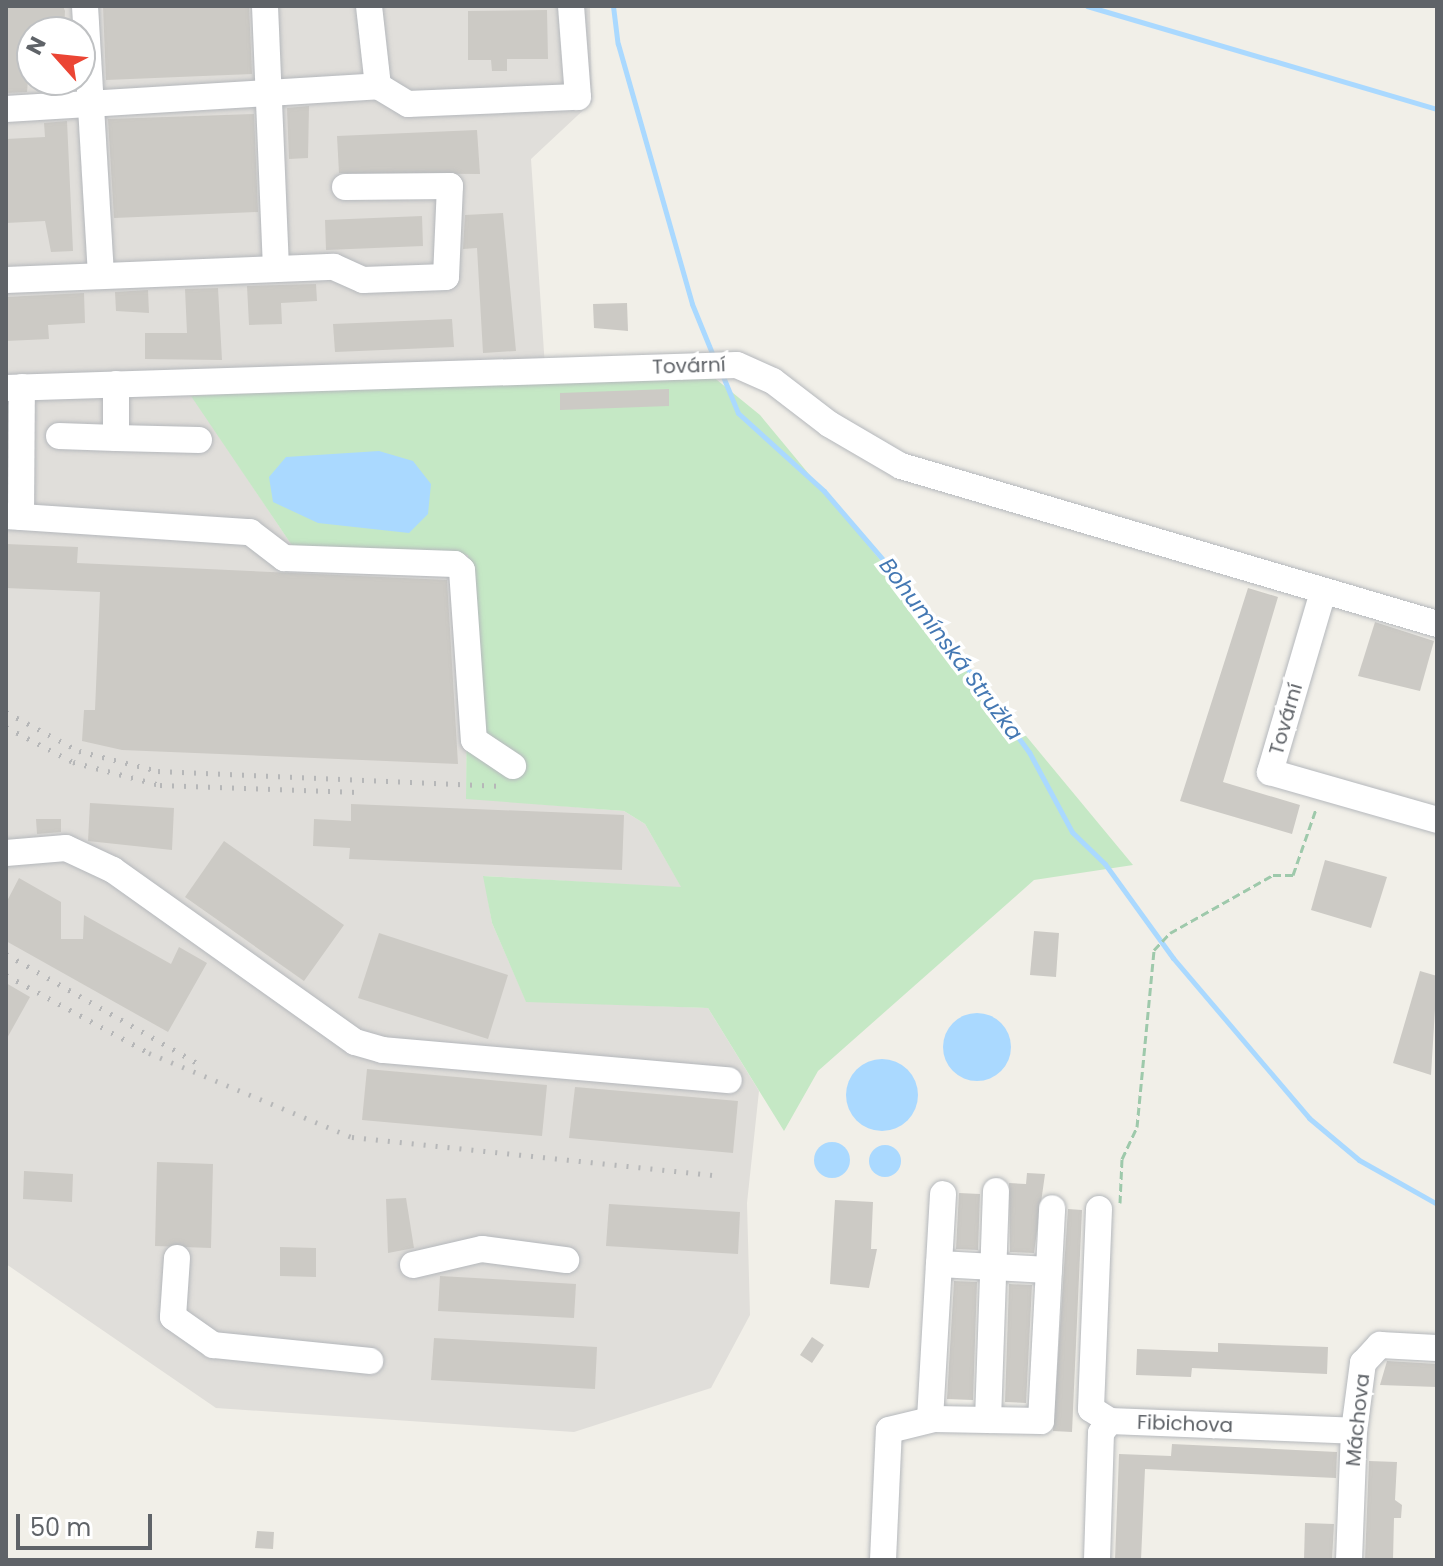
<!DOCTYPE html>
<meta charset="utf-8">
<style>
body{margin:0}
#map{position:relative;width:1443px;height:1566px;overflow:hidden;background:#f1efe8;font-family:Poppins,sans-serif}
div>[style]{position:absolute}
.industrial>*{inset:0;background:#e0deda}
.green>*{inset:0;background:#c5e8c5}
.water>*{inset:0;background:#aad9ff}
.round{border-radius:50%}
.stream>*{height:5px;margin:-2.5px;padding:0 2.5px;transform-origin:2.5px;border-radius:2.5px;background:#aad9ff}
.building>*{inset:0;background:#cccac5}
.path>*{height:3px;margin-top:-1.5px;transform-origin:0;background:repeating-linear-gradient(90deg,#9ec9ab 0 8px,transparent 0 12px)}
.roads{filter:drop-shadow(0 0 2px #b5b8bc) drop-shadow(0 0 2px #b5b8bc)}
.minor>*{height:26px;margin:-13px;padding:0 13px;transform-origin:13px;border-radius:13px;background:#fff}
.rail>*{height:5px;margin-top:-2.5px;transform-origin:0;background:repeating-linear-gradient(90deg,#b6b7b8 0 2px,transparent 0 12px)}
span{translate:-50% -50%;white-space:nowrap;text-align:center;line-height:1.15;-webkit-text-stroke:7px #fff;paint-order:stroke}
.street-label{font-size:20px;color:#5f6368}
.water-label{font-size:22px;color:#4478b3;font-style:italic}
.frame{position:absolute;inset:0;border:8px solid #5f6368;pointer-events:none}
.north{position:absolute;left:16px;top:16px;width:80px;height:80px;box-sizing:border-box;background:#fff;border:2px solid #bfc1c3;border-radius:50%;rotate:297deg;font-size:22px;font-weight:700;line-height:32px;text-align:center;color:#5f6368}
.north::after{content:'';display:block;margin:auto;width:28px;height:36px;background:#eb4534;clip-path:polygon(50% 0,100% 100%,50% 72%,0 100%)}
.scale{position:absolute;left:16px;top:1514px;width:136px;height:36px;box-sizing:border-box;border:4px solid #5f6368;border-top:0;padding-left:10px;font-size:24px;line-height:28px;white-space:nowrap;color:#5f6368;-webkit-text-stroke:6px #fff;paint-order:stroke}
</style>
<div id="map">
<div class="industrial">
<div style="clip-path:polygon(evenodd,6px 6px,590px 6px,592px 102px,531px 159px,546px 382px,192px 396px,293px 547px,468px 555px,466px 798px,624px 811px,645px 824px,682px 888px,484px 876px,492px 923px,526px 1001px,708px 1008px,759px 1091px,747px 1203px,750px 1315px,711px 1388px,574px 1432px,216px 1408px,6px 1264px,6px 6px,32px 32px,80px 32px,80px 80px,32px 80px,32px 32px)"></div>
</div>
<div class="green">
<div style="clip-path:polygon(706px 371px,760px 415px,1133px 865px,1034px 880px,818px 1071px,784px 1131px,708px 1008px,526px 1002px,492px 923px,483px 876px,681px 887px,645px 824px,624px 811px,466px 799px,468px 555px,293px 547px,191px 396px)"></div>
</div>
<div class="water">
<div style="clip-path:polygon(379px 451px,413px 461px,431px 484px,428px 514px,409px 533px,318px 523px,273px 502px,269px 477px,286px 457px)"></div>
<div class="round" style="left:943px;top:1013px;width:68px;height:68px"></div>
<div class="round" style="left:846px;top:1059px;width:72px;height:72px"></div>
<div class="round" style="left:814px;top:1142px;width:36px;height:36px"></div>
<div class="round" style="left:869px;top:1145px;width:32px;height:32px"></div>
</div>
<div class="stream">
<div style="left:613px;top:6px;width:38px;rotate:83deg"></div>
<div style="left:618px;top:44px;width:270px;rotate:74.1deg"></div>
<div style="left:692px;top:304px;width:58px;rotate:67.8deg"></div>
<div style="left:1087px;top:6px;width:365px;rotate:16.4deg"></div>
<div style="left:722px;top:374px;width:42px;rotate:67.7deg"></div>
<div style="left:738px;top:413px;width:116px;rotate:42.2deg"></div>
<div style="left:824px;top:491px;width:133px;rotate:49.3deg"></div>
<div style="left:911px;top:592px;width:199px;rotate:53.6deg"></div>
<div style="left:1029px;top:752px;width:91px;rotate:61.7deg"></div>
<div style="left:1072px;top:832px;width:46px;rotate:44.1deg"></div>
<div style="left:1105px;top:864px;width:116px;rotate:54.1deg"></div>
<div style="left:1173px;top:958px;width:210px;rotate:49.6deg"></div>
<div style="left:1309px;top:1118px;width:65px;rotate:40deg"></div>
<div style="left:1359px;top:1160px;width:90px;rotate:29.4deg"></div>
</div>
<div class="building">
<div style="clip-path:polygon(6px 6px,63px 6px,65px 11px,64px 32px,32px 32px,27px 92px,6px 93px)"></div>
<div style="clip-path:polygon(103px 6px,249px 6px,252px 74px,106px 80px)"></div>
<div style="clip-path:polygon(547px 10px,548px 59px,507px 59px,507px 71px,492px 71px,491px 60px,468px 60px,468px 11px)"></div>
<div style="clip-path:polygon(309px 106px,308px 158px,289px 159px,287px 108px)"></div>
<div style="clip-path:polygon(254px 114px,258px 212px,114px 218px,108px 119px)"></div>
<div style="clip-path:polygon(67px 121px,73px 251px,51px 252px,45px 221px,6px 223px,6px 139px,45px 137px,44px 123px)"></div>
<div style="clip-path:polygon(477px 130px,480px 174px,339px 173px,337px 136px)"></div>
<div style="clip-path:polygon(503px 213px,516px 351px,483px 353px,477px 248px,463px 249px,465px 215px)"></div>
<div style="clip-path:polygon(422px 216px,423px 246px,326px 250px,325px 220px)"></div>
<div style="clip-path:polygon(316px 284px,317px 301px,281px 303px,282px 324px,249px 325px,247px 286px)"></div>
<div style="clip-path:polygon(218px 288px,222px 360px,145px 359px,145px 333px,187px 333px,185px 289px)"></div>
<div style="clip-path:polygon(148px 290px,149px 313px,116px 311px,115px 292px)"></div>
<div style="clip-path:polygon(84px 293px,85px 323px,48px 325px,49px 339px,6px 341px,6px 297px)"></div>
<div style="clip-path:polygon(627px 303px,628px 331px,594px 328px,593px 304px)"></div>
<div style="clip-path:polygon(452px 319px,454px 347px,335px 352px,333px 324px)"></div>
<div style="clip-path:polygon(669px 389px,669px 406px,560px 410px,560px 393px)"></div>
<div style="clip-path:polygon(6px 544px,78px 547px,77px 563px,447px 580px,458px 764px,122px 750px,82px 741px,84px 710px,95px 710px,100px 592px,6px 588px)"></div>
<div style="clip-path:polygon(1248px 588px,1278px 597px,1223px 782px,1300px 805px,1292px 834px,1180px 801px)"></div>
<div style="clip-path:polygon(1375px 622px,1434px 641px,1420px 691px,1358px 676px)"></div>
<div style="clip-path:polygon(90px 803px,174px 808px,172px 850px,88px 841px)"></div>
<div style="clip-path:polygon(351px 804px,624px 815px,622px 870px,349px 859px,350px 848px,313px 846px,314px 819px,351px 821px)"></div>
<div style="clip-path:polygon(36px 819px,61px 819px,61px 832px,37px 834px)"></div>
<div style="clip-path:polygon(224px 841px,344px 925px,304px 981px,185px 897px)"></div>
<div style="clip-path:polygon(1325px 860px,1387px 877px,1371px 928px,1311px 910px)"></div>
<div style="clip-path:polygon(19px 878px,61px 902px,61px 939px,83px 939px,84px 915px,171px 964px,179px 947px,207px 963px,168px 1032px,6px 941px,6px 903px)"></div>
<div style="clip-path:polygon(1034px 931px,1059px 933px,1056px 977px,1030px 975px)"></div>
<div style="clip-path:polygon(379px 933px,508px 975px,488px 1039px,358px 998px)"></div>
<div style="clip-path:polygon(1420px 971px,1437px 976px,1431px 1075px,1393px 1063px)"></div>
<div style="clip-path:polygon(6px 983px,30px 997px,6px 1040px)"></div>
<div style="clip-path:polygon(367px 1069px,547px 1085px,542px 1136px,362px 1120px)"></div>
<div style="clip-path:polygon(575px 1087px,738px 1101px,733px 1153px,569px 1138px)"></div>
<div style="clip-path:polygon(157px 1162px,213px 1164px,211px 1248px,155px 1246px)"></div>
<div style="clip-path:polygon(24px 1171px,73px 1174px,72px 1202px,23px 1199px)"></div>
<div style="clip-path:polygon(1027px 1173px,1045px 1174px,1034px 1253px,1010px 1252px,1009px 1183px,1026px 1184px)"></div>
<div style="clip-path:polygon(959px 1193px,980px 1194px,978px 1250px,956px 1249px)"></div>
<div style="clip-path:polygon(406px 1198px,414px 1248px,388px 1253px,386px 1199px)"></div>
<div style="clip-path:polygon(835px 1200px,873px 1202px,871px 1249px,877px 1249px,869px 1288px,830px 1284px)"></div>
<div style="clip-path:polygon(609px 1204px,740px 1212px,738px 1254px,606px 1246px)"></div>
<div style="clip-path:polygon(1068px 1209px,1082px 1210px,1072px 1432px,1053px 1431px)"></div>
<div style="clip-path:polygon(280px 1247px,316px 1248px,316px 1277px,280px 1276px)"></div>
<div style="clip-path:polygon(440px 1276px,576px 1284px,574px 1318px,438px 1311px)"></div>
<div style="clip-path:polygon(954px 1281px,977px 1282px,973px 1400px,947px 1399px)"></div>
<div style="clip-path:polygon(1009px 1284px,1032px 1285px,1026px 1403px,1005px 1402px)"></div>
<div style="clip-path:polygon(812px 1337px,824px 1345px,812px 1363px,800px 1355px)"></div>
<div style="clip-path:polygon(434px 1338px,597px 1347px,595px 1389px,431px 1380px)"></div>
<div style="clip-path:polygon(1218px 1343px,1328px 1347px,1327px 1374px,1192px 1368px,1191px 1377px,1136px 1375px,1137px 1349px,1218px 1352px)"></div>
<div style="clip-path:polygon(1387px 1361px,1437px 1364px,1437px 1387px,1380px 1385px)"></div>
<div style="clip-path:polygon(1172px 1444px,1337px 1452px,1336px 1478px,1145px 1469px,1141px 1560px,1115px 1560px,1119px 1454px,1171px 1456px)"></div>
<div style="clip-path:polygon(1369px 1461px,1397px 1462px,1395px 1500px,1402px 1505px,1401px 1518px,1394px 1518px,1393px 1560px,1365px 1560px)"></div>
<div style="clip-path:polygon(1305px 1523px,1334px 1524px,1332px 1560px,1304px 1560px)"></div>
<div style="clip-path:polygon(257px 1531px,274px 1532px,273px 1549px,255px 1548px)"></div>
</div>
<div class="path">
<div style="left:1120px;top:1203px;width:44px;rotate:-87.4deg"></div>
<div style="left:1122px;top:1159px;width:35px;rotate:-65deg"></div>
<div style="left:1137px;top:1127px;width:178px;rotate:-84.5deg"></div>
<div style="left:1154px;top:950px;width:23px;rotate:-47deg"></div>
<div style="left:1170px;top:933px;width:118px;rotate:-29.4deg"></div>
<div style="left:1273px;top:875px;width:20px"></div>
<div style="left:1293px;top:875px;width:70px;rotate:-70.8deg"></div>
</div>
<div class="roads">
<div class="minor">
<div style="left:85px;top:6px;width:270px;rotate:86.6deg"></div>
<div style="left:265px;top:6px;width:263px;rotate:87.6deg"></div>
<div style="left:369px;top:6px;width:81px;rotate:83.6deg"></div>
<div style="left:6px;top:109px;width:373px;rotate:-3.5deg"></div>
<div style="left:378px;top:86px;width:35px;rotate:31deg"></div>
<div style="left:408px;top:104px;width:170px;rotate:-2.4deg"></div>
<div style="left:578px;top:97px;width:91px;rotate:-94.4deg"></div>
<div style="left:6px;top:280px;width:328px;rotate:-2.3deg"></div>
<div style="left:334px;top:267px;width:32px;rotate:24deg"></div>
<div style="left:363px;top:280px;width:83px;rotate:-2.1deg"></div>
<div style="left:446px;top:277px;width:91px;rotate:-87.5deg"></div>
<div style="left:450px;top:186px;width:105px;rotate:179.5deg"></div>
<div style="left:6px;top:388px;width:731px;rotate:-1.8deg"></div>
<div style="left:737px;top:365px;width:39px;rotate:24deg"></div>
<div style="left:773px;top:381px;width:71px;rotate:37.5deg"></div>
<div style="left:829px;top:424px;width:83px;rotate:30.3deg"></div>
<div style="left:901px;top:466px;width:559px;rotate:16.42deg"></div>
<div style="left:59px;top:436px;width:57px;rotate:2deg"></div>
<div style="left:116px;top:438px;width:54px;rotate:-90deg"></div>
<div style="left:116px;top:438px;width:83px;rotate:1.4deg"></div>
<div style="left:6px;top:516px;width:245px;rotate:3.8deg"></div>
<div style="left:250px;top:532px;width:43px;rotate:37.4deg"></div>
<div style="left:284px;top:558px;width:171px;rotate:2deg"></div>
<div style="left:455px;top:564px;width:9px;rotate:41deg"></div>
<div style="left:462px;top:570px;width:170px;rotate:86deg"></div>
<div style="left:474px;top:740px;width:47px;rotate:33.7deg"></div>
<div style="left:21px;top:517px;width:130px;rotate:-89.6deg"></div>
<div style="left:1323px;top:592px;width:188px;rotate:106.4deg"></div>
<div style="left:1270px;top:772px;width:174px;rotate:16deg"></div>
<div style="left:6px;top:853px;width:60px;rotate:-4.8deg"></div>
<div style="left:66px;top:848px;width:52px;rotate:25.1deg"></div>
<div style="left:113px;top:870px;width:297px;rotate:35.4deg"></div>
<div style="left:355px;top:1042px;width:29px;rotate:16deg"></div>
<div style="left:383px;top:1050px;width:347px;rotate:5deg"></div>
<div style="left:1099px;top:1209px;width:200px;rotate:92.3deg"></div>
<div style="left:1091px;top:1409px;width:22px;rotate:32deg"></div>
<div style="left:177px;top:1258px;width:59px;rotate:93.9deg"></div>
<div style="left:173px;top:1317px;width:49px;rotate:35deg"></div>
<div style="left:213px;top:1345px;width:158px;rotate:5.8deg"></div>
<div style="left:939px;top:1264px;width:70px;rotate:-86.7deg"></div>
<div style="left:413px;top:1265px;width:71px;rotate:-13.1deg"></div>
<div style="left:482px;top:1249px;width:85px;rotate:7.5deg"></div>
<div style="left:930px;top:1419px;width:155px;rotate:-86.7deg"></div>
<div style="left:939px;top:1264px;width:110px;rotate:3.1deg"></div>
<div style="left:988px;top:1420px;width:229px;rotate:-88deg"></div>
<div style="left:883px;top:1560px;width:130px;rotate:-87.4deg"></div>
<div style="left:889px;top:1430px;width:46px;rotate:-13.7deg"></div>
<div style="left:934px;top:1419px;width:107px;rotate:1.1deg"></div>
<div style="left:1041px;top:1421px;width:213px;rotate:-87deg"></div>
<div style="left:1097px;top:1560px;width:127px;rotate:-88.2deg"></div>
<div style="left:1101px;top:1433px;width:15px;rotate:-53deg"></div>
<div style="left:1110px;top:1421px;width:244px;rotate:2.3deg"></div>
<div style="left:1349px;top:1560px;width:129px;rotate:-87.8deg"></div>
<div style="left:1354px;top:1431px;width:69px;rotate:-82.5deg"></div>
<div style="left:1363px;top:1363px;width:25px;rotate:-47deg"></div>
<div style="left:1380px;top:1345px;width:57px;rotate:3deg"></div>
</div>
</div>
<div class="rail">
<div style="left:6px;top:712px;width:83px;rotate:28.1deg"></div>
<div style="left:79px;top:751px;width:81px;rotate:14.2deg"></div>
<div style="left:158px;top:771px;width:345px;rotate:2.5deg"></div>
<div style="left:6px;top:727px;width:76px;rotate:27.6deg"></div>
<div style="left:73px;top:762px;width:90px;rotate:14.8deg"></div>
<div style="left:160px;top:785px;width:198px;rotate:2deg"></div>
<div style="left:6px;top:954px;width:220px;rotate:29.7deg"></div>
<div style="left:6px;top:975px;width:163px;rotate:28.6deg"></div>
<div style="left:149px;top:1053px;width:220px;rotate:22.5deg"></div>
<div style="left:352px;top:1137px;width:365px;rotate:6deg"></div>
</div>
<div class="street-label">
<span style="left:689px;top:366px;rotate:-2deg">Tovární</span>
<span style="left:1286px;top:719px;rotate:-74deg">Tovární</span>
<span style="left:1358px;top:1420px;rotate:-84deg">Máchova</span>
<span style="left:1185px;top:1424px;rotate:2deg">Fibichova</span>
</div>
<div class="water-label">
<span style="left:951px;top:649px;rotate:53deg">Bohumínská Stružka</span>
</div>
<div class="frame"></div>
<div class="north">N</div>
<div class="scale">50 m</div>
</div>
